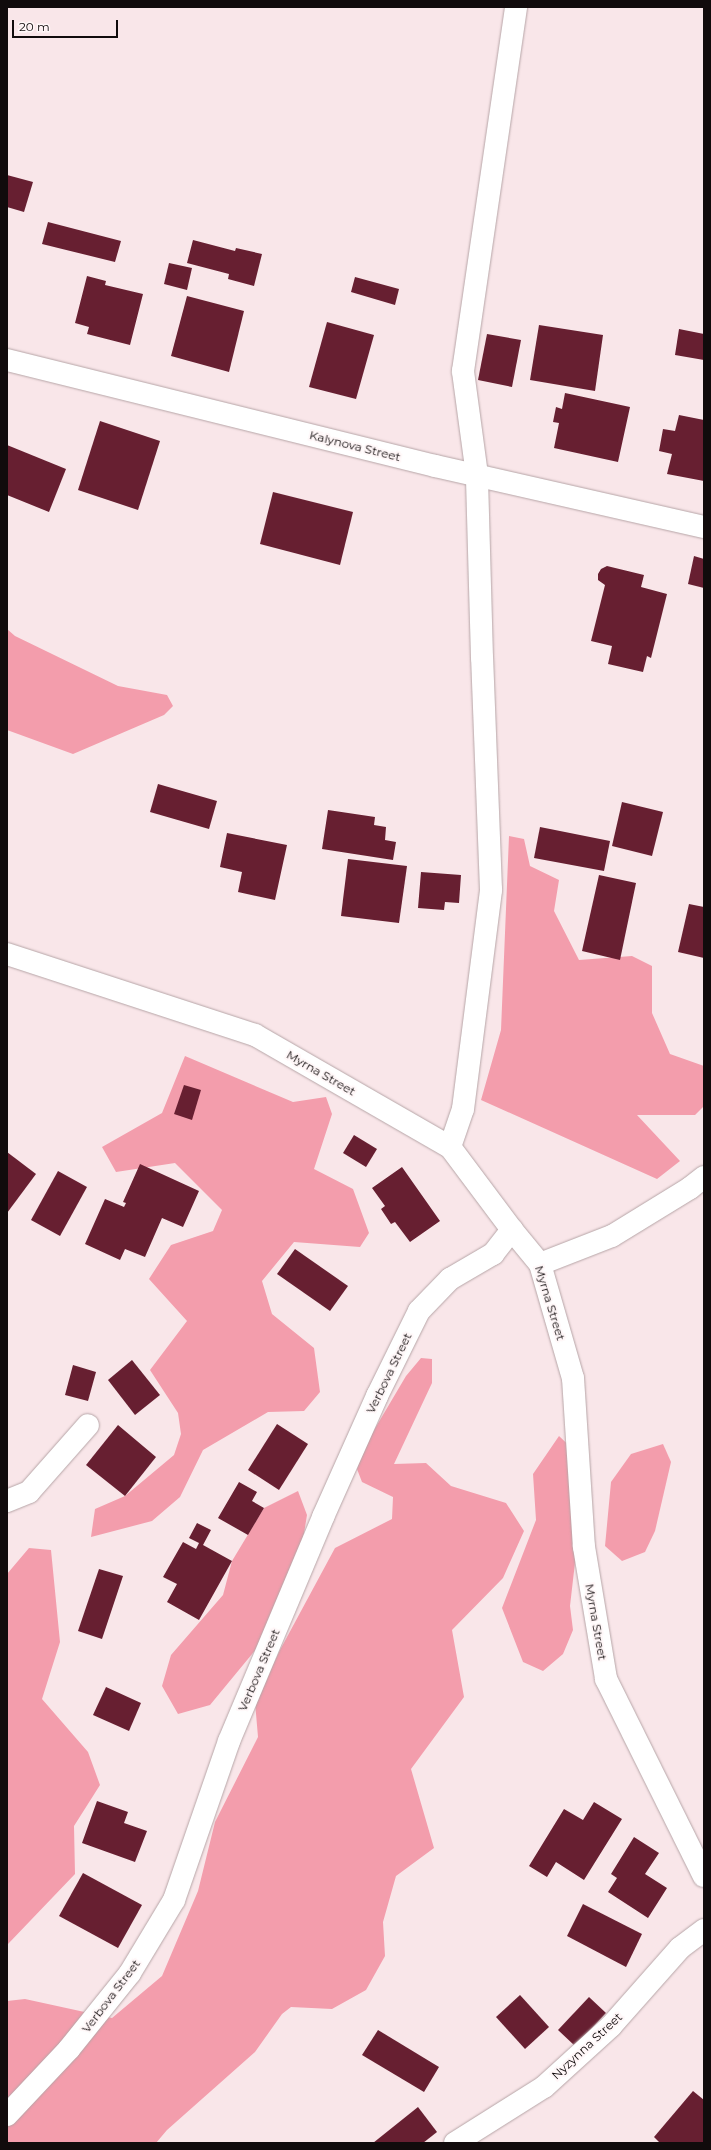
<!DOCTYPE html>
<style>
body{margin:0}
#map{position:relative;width:711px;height:2150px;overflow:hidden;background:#f9e6e9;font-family:Montserrat,sans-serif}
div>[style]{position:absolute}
.forest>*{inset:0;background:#f39dac}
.building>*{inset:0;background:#671f31}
.roads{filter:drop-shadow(0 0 1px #b6a5a7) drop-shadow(0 0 1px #b6a5a7)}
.minor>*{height:22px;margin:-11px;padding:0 11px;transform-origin:11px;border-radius:11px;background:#fff}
span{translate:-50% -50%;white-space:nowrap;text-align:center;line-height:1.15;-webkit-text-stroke:4px #fff7f8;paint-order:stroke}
.street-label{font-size:12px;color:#110b0c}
.frame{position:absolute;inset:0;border:8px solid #110b0c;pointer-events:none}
.scale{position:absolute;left:12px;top:20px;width:106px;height:18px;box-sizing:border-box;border:2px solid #110b0c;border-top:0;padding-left:5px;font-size:12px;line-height:14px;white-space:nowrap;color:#110b0c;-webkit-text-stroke:3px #fff7f8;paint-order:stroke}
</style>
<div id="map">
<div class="forest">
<div style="clip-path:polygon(7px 629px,15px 636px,118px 686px,167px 695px,173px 706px,164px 715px,73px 754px,7px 730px)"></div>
<div style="clip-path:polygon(509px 836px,524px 839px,530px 866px,559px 880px,554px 911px,579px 960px,632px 956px,652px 966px,652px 1013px,670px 1054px,704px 1066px,704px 1106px,695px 1115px,637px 1115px,680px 1161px,657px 1179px,481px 1100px,501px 1030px)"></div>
<div style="clip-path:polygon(185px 1056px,293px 1102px,326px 1097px,332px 1114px,314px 1169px,353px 1189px,369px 1233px,360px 1247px,294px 1242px,262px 1281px,272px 1314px,314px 1348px,320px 1392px,304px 1411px,268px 1412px,203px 1450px,180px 1497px,152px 1521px,91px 1537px,95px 1509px,125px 1496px,174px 1455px,181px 1434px,178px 1413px,150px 1370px,187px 1321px,149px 1279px,171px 1245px,213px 1231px,222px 1210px,175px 1163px,116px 1172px,102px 1147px,162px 1113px)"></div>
<div style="clip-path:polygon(421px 1358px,432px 1359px,432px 1383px,394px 1464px,426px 1463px,451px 1486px,506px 1503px,524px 1531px,503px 1578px,452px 1630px,464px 1697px,411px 1769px,434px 1848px,396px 1876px,383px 1922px,385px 1956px,366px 1990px,332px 2009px,291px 2007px,282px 2014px,255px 2052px,167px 2130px,156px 2143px,7px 2143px,7px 2001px,25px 1999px,112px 2018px,162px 1976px,198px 1891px,215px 1822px,258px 1737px,255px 1702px,280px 1650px,335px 1548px,392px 1519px,393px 1497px,362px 1482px,357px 1469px,364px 1447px,406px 1376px)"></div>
<div style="clip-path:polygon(559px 1436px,578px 1454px,582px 1502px,570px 1606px,573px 1630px,563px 1654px,543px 1671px,523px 1662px,502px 1608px,536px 1520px,533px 1474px)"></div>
<div style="clip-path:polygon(663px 1444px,671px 1462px,655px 1531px,645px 1552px,622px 1561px,605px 1546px,611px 1482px,631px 1454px)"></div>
<div style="clip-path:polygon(298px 1491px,307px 1515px,300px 1558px,266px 1637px,210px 1705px,178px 1714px,162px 1686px,171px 1655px,223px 1595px,232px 1561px,264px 1508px)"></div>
<div style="clip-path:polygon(29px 1548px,51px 1550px,60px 1642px,42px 1699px,88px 1752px,100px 1785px,74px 1826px,75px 1874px,8px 1944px,7px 1574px)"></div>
</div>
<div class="building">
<div style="clip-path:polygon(7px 175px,33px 182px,24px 212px,7px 207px)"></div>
<div style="clip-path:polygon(48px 222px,121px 241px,115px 262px,42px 244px)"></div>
<div style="clip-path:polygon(193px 240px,235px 251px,236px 248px,262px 254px,254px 286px,228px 279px,229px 274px,187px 263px)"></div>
<div style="clip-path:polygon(169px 263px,192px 268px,187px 290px,164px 284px)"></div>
<div style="clip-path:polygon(87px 276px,106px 281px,105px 285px,143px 294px,130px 345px,87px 334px,89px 327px,75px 323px)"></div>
<div style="clip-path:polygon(355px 277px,399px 289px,395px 305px,351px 292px)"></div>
<div style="clip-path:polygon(187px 296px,244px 311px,229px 372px,171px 356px)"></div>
<div style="clip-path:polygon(327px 322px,374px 335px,356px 399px,309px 387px)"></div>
<div style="clip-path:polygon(539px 325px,603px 335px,595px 391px,530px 380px)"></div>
<div style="clip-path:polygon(679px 329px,704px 334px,704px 360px,675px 355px)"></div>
<div style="clip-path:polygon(487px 334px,521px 340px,512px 387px,478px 380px)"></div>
<div style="clip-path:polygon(565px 393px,630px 407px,618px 462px,554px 448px,559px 423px,553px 422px,556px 407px,562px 409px)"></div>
<div style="clip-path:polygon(679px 415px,704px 420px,704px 481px,667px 474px,672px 454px,659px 451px,663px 429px,675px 431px)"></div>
<div style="clip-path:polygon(100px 421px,160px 441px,138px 510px,78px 490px)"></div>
<div style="clip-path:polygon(7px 445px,66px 469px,49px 512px,7px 495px)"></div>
<div style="clip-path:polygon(273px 492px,353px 512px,340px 565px,260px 544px)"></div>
<div style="clip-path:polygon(694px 556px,704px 559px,704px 588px,688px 584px)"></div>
<div style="clip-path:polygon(607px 566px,644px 575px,641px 587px,667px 594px,651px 658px,647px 656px,643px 672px,608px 664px,612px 646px,591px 641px,605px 585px,598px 580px,598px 574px,601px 569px)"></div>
<div style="clip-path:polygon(158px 784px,217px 801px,209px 829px,150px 812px)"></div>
<div style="clip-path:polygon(622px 802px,663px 812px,652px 856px,612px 846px)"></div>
<div style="clip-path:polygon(328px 810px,375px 817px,374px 825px,386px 827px,385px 840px,396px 842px,393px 860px,322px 849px)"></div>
<div style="clip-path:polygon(540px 827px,610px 841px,604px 871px,534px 858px)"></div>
<div style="clip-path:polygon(227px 833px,287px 845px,275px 900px,238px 892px,242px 872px,220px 867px)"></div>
<div style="clip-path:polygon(348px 859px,407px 866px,399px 923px,341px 916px)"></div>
<div style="clip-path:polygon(421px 872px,461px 875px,459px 903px,445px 902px,444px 910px,418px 908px)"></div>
<div style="clip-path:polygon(599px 875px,636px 883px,620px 960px,582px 951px)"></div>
<div style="clip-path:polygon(689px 904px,704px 907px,704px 958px,678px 952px)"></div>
<div style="clip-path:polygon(184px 1085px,201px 1090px,192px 1120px,174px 1114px)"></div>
<div style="clip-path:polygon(354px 1135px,377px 1149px,366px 1167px,343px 1153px)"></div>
<div style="clip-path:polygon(7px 1152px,36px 1174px,7px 1213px)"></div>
<div style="clip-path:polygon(140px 1164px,199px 1191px,183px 1227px,162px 1218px,145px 1257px,125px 1249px,120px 1260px,85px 1244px,105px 1199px,124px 1207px,126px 1203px,123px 1202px)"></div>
<div style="clip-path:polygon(402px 1167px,440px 1221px,410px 1242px,395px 1222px,391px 1224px,381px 1209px,385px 1206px,372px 1188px)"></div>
<div style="clip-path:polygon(58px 1171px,87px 1187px,60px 1236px,31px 1220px)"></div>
<div style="clip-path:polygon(295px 1249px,348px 1286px,330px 1311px,277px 1274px)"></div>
<div style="clip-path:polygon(132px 1360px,160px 1395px,135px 1415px,108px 1380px)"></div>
<div style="clip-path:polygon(73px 1365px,96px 1372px,88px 1401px,65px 1395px)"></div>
<div style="clip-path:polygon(277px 1424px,308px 1444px,279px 1490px,248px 1470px)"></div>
<div style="clip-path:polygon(118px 1425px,156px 1457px,125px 1496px,86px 1465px)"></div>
<div style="clip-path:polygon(239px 1482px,257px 1492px,252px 1501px,264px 1508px,248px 1535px,218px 1518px)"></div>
<div style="clip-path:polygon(197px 1523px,211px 1530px,203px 1545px,232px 1561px,199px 1620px,167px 1602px,177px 1584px,163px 1577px,183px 1542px,196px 1549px,199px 1543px,189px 1538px)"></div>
<div style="clip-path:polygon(99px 1569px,123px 1576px,102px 1639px,78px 1631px)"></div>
<div style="clip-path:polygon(106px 1687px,141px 1703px,129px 1731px,93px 1715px)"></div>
<div style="clip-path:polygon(97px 1801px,128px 1812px,124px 1823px,147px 1831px,135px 1862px,82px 1843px)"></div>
<div style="clip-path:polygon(594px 1802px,622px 1819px,584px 1880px,556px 1862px,547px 1877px,529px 1866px,564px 1809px,583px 1820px)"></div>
<div style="clip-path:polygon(634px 1837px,659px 1853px,645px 1874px,667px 1888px,648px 1918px,608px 1892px,617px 1878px,611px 1874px)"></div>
<div style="clip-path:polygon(83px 1873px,142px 1905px,118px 1948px,59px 1916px)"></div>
<div style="clip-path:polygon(583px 1904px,642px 1934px,626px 1967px,567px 1936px)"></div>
<div style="clip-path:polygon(520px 1995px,549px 2027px,525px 2049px,496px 2017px)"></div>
<div style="clip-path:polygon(589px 1997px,606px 2013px,575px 2046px,558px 2030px)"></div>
<div style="clip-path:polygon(378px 2030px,439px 2067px,424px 2092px,362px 2055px)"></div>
<div style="clip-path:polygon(693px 2091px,704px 2100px,704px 2143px,660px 2143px,654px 2137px)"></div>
<div style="clip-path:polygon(418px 2107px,437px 2132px,423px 2143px,373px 2143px)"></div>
</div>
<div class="roads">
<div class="minor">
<div style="left:7px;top:360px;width:441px;rotate:13.9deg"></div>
<div style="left:435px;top:466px;width:276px;rotate:12.8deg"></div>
<div style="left:7px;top:954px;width:261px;rotate:18.1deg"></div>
<div style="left:255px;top:1035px;width:225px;rotate:29.9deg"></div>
<div style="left:450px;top:1147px;width:104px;rotate:53.2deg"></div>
<div style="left:512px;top:1230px;width:44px;rotate:50.5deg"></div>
<div style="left:540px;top:1264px;width:119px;rotate:73.9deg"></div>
<div style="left:573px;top:1378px;width:169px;rotate:86.3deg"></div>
<div style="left:584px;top:1547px;width:134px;rotate:80.5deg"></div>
<div style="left:606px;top:1679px;width:220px;rotate:63.6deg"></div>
<div style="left:450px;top:1147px;width:40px;rotate:-71.1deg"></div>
<div style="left:463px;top:1109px;width:221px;rotate:-82.7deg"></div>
<div style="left:491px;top:890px;width:232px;rotate:-92.2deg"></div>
<div style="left:482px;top:658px;width:183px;rotate:-91.6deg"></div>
<div style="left:477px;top:475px;width:105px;rotate:-97.7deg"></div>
<div style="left:463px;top:371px;width:368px;rotate:-81.7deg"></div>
<div style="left:540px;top:1264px;width:77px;rotate:-21.3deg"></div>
<div style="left:612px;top:1236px;width:92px;rotate:-31.6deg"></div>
<div style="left:690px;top:1188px;width:18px;rotate:-38deg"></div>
<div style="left:7px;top:1501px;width:24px;rotate:-22deg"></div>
<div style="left:29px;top:1492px;width:89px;rotate:-48.6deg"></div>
<div style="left:7px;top:2115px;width:91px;rotate:-46.8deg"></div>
<div style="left:69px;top:2049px;width:97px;rotate:-51.2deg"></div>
<div style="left:130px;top:1973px;width:85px;rotate:-58.9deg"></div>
<div style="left:174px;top:1900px;width:168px;rotate:-70.9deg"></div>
<div style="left:229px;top:1741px;width:243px;rotate:-67.2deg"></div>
<div style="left:323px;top:1517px;width:133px;rotate:-65.9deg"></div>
<div style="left:377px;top:1396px;width:95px;rotate:-63.7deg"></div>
<div style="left:419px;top:1311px;width:45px;rotate:-45.9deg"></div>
<div style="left:450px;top:1279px;width:50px;rotate:-30.2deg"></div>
<div style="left:493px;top:1254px;width:31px;rotate:-52deg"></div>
<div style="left:455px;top:2143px;width:105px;rotate:-32.2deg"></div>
<div style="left:544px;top:2087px;width:91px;rotate:-42.3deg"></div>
<div style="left:611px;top:2026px;width:104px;rotate:-48.5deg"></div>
<div style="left:680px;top:1948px;width:30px;rotate:-37deg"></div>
</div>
</div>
<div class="street-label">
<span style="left:355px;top:446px;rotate:14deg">Kalynova Street</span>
<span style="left:321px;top:1073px;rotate:30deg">Myrna Street</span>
<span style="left:550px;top:1303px;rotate:73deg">Myrna Street</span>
<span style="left:389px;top:1373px;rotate:-64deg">Verbova Street</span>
<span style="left:596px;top:1622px;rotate:80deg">Myrna Street</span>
<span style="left:259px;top:1670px;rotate:-67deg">Verbova Street</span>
<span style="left:111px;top:1996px;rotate:-53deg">Verbova Street</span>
<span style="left:587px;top:2046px;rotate:-43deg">Nyzynna Street</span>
</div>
<div class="frame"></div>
<div class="scale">20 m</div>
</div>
